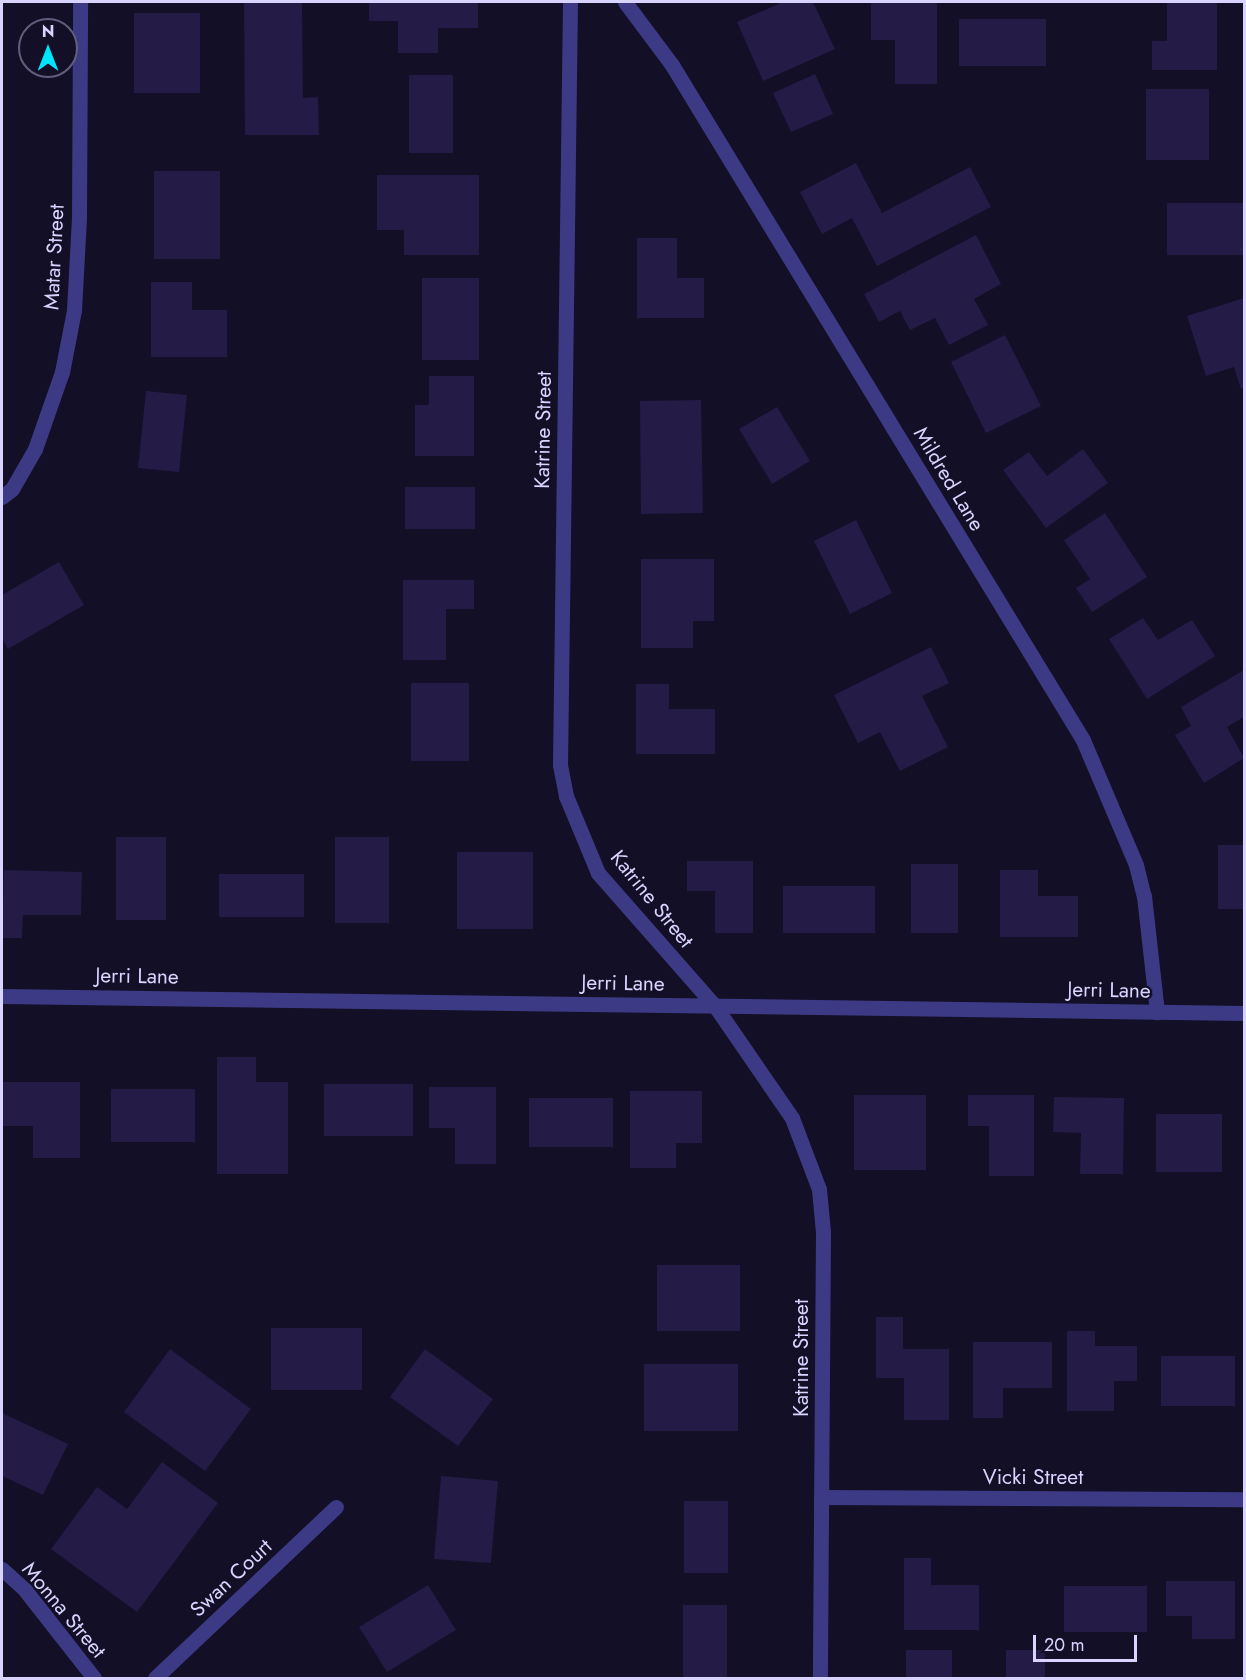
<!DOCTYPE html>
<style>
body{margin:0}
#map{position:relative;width:1246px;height:1680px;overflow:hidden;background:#130f26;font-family:Jost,sans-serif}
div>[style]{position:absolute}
.building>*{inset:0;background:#241b47}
.minor>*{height:15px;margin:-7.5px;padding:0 7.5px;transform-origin:7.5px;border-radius:7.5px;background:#3d3a85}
span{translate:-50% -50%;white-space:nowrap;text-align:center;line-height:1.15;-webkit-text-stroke:4.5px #130f26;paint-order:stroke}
.street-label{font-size:21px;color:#d9d4ff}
.frame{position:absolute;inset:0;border:3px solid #d9d4ff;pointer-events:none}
.north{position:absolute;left:18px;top:18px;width:60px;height:60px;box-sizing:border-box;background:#130f26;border:2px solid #625e7d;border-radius:50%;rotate:0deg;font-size:16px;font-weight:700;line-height:24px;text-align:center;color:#d9d4ff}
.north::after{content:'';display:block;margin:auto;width:21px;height:27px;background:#00e5ff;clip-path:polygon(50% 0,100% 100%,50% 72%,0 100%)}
.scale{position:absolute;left:1033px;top:1635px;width:104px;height:27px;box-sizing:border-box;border:3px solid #d9d4ff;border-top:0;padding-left:8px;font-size:18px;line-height:21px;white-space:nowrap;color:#d9d4ff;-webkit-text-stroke:4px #130f26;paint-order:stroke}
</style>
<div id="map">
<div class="building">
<div style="clip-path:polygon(244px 2px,302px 2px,303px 98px,318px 97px,319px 135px,245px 135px)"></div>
<div style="clip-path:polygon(369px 2px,478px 2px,478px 28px,438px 28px,438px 53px,398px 53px,398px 21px,369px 21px)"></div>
<div style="clip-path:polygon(783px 2px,813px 2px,835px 49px,763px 81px,737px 22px)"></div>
<div style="clip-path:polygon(871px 2px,937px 2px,937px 84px,895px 84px,895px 40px,871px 40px)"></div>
<div style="clip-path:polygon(1167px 2px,1217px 2px,1217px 70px,1152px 70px,1152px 41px,1167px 41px)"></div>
<div style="clip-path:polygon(134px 13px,200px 13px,200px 93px,134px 93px)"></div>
<div style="clip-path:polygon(959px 19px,1046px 19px,1046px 66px,959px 66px)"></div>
<div style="clip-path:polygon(815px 74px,833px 114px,791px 132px,773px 93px)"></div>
<div style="clip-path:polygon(409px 75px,453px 75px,453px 153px,409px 153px)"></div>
<div style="clip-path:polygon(1146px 89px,1209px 89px,1209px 160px,1146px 160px)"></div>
<div style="clip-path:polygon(856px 163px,882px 213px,970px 167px,991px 207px,877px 266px,852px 218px,822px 234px,800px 192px)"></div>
<div style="clip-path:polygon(154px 171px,220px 171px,220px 259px,154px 259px)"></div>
<div style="clip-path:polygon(377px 175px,479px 175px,479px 255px,404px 255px,404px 230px,377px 230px)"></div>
<div style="clip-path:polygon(1167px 203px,1244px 203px,1244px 255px,1167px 255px)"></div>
<div style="clip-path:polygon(976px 235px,1001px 284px,974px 299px,988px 325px,949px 345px,935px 318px,910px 330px,900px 311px,879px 322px,864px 294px)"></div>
<div style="clip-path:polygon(637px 238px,677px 238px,677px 278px,704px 278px,704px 318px,637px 318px)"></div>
<div style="clip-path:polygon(422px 278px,479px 278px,479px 360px,422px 360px)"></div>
<div style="clip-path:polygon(151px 282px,192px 282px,192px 310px,227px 310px,227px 357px,151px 357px)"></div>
<div style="clip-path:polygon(1244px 298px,1244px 387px,1241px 389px,1234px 367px,1206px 376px,1187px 316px)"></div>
<div style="clip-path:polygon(1005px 335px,1041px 406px,986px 433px,951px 362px)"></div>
<div style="clip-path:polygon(429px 376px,474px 376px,474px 456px,415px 456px,415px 405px,429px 405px)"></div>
<div style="clip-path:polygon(146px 391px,187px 395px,179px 472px,138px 468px)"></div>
<div style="clip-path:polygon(701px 400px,703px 513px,641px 514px,640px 401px)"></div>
<div style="clip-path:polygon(777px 407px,810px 461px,772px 484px,739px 429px)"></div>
<div style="clip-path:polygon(1083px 449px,1108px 483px,1046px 528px,1003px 470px,1029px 452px,1047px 476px)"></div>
<div style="clip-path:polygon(405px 487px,475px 487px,475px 529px,405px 529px)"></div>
<div style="clip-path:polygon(1105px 513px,1147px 577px,1092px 612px,1076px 588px,1090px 579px,1064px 540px)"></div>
<div style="clip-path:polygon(856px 520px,892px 593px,850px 614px,814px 541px)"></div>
<div style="clip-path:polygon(641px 559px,714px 559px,714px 621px,693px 621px,693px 648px,641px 648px)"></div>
<div style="clip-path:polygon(59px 562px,84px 605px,8px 649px,2px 638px,2px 595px)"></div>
<div style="clip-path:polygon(403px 580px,474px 580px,474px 609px,446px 609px,446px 660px,403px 660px)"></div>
<div style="clip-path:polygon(1143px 618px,1158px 640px,1192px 620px,1215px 656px,1147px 699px,1109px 639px)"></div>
<div style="clip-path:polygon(931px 647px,949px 683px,922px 696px,948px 747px,900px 771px,880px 732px,858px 743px,834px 695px)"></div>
<div style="clip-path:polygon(1244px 670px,1244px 717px,1227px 727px,1244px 758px,1204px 783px,1175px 735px,1191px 726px,1181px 707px)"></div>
<div style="clip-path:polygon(411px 683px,469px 683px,469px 761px,411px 761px)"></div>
<div style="clip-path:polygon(636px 684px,669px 684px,669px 709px,715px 709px,715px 754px,636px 754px)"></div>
<div style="clip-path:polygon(116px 837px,166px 837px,166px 920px,116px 920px)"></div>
<div style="clip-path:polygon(335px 837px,389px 837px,389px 923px,335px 923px)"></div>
<div style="clip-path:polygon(1218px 845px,1244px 845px,1244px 909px,1218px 909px)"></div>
<div style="clip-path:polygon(457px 852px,533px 852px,533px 929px,457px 929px)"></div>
<div style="clip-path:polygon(687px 861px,753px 861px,753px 933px,715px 933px,715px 891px,687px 891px)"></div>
<div style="clip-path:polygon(911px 864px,958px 864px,958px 933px,911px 933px)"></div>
<div style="clip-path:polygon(4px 870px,82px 872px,81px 915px,23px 915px,22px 938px,2px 938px)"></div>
<div style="clip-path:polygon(1000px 870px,1038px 870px,1038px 896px,1078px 896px,1078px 937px,1000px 937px)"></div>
<div style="clip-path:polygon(219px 874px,304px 874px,304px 917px,219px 917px)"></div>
<div style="clip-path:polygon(783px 886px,875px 886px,875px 933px,783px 933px)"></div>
<div style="clip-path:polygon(217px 1057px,256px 1057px,256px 1082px,288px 1082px,288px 1174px,217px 1174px)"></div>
<div style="clip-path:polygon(2px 1082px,80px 1082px,80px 1158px,33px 1158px,33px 1126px,2px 1126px)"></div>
<div style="clip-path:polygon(324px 1084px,413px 1084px,413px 1136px,324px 1136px)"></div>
<div style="clip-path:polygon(429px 1087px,496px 1087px,496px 1164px,455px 1164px,455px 1128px,429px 1128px)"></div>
<div style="clip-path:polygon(111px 1089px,195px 1089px,195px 1142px,111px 1142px)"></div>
<div style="clip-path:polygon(630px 1091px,702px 1091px,702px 1143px,676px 1143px,676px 1168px,630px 1168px)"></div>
<div style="clip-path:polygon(854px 1095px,926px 1095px,926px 1170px,854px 1170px)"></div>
<div style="clip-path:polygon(968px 1095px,1034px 1095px,1034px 1176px,989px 1176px,989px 1126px,968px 1126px)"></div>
<div style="clip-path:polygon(1054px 1097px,1124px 1098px,1123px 1174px,1080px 1174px,1081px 1133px,1053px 1132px)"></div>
<div style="clip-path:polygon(529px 1098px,613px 1098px,613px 1147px,529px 1147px)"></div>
<div style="clip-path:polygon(1156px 1114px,1222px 1114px,1222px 1172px,1156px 1172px)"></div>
<div style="clip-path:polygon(657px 1265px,740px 1265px,740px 1331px,657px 1331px)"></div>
<div style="clip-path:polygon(876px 1317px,903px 1317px,903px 1349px,949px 1349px,949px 1420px,904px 1420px,904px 1378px,876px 1378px)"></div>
<div style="clip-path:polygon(271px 1328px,362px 1328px,362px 1390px,271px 1390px)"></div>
<div style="clip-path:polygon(1067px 1331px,1095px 1331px,1095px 1346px,1137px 1346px,1137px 1381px,1114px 1381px,1114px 1411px,1067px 1411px)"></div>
<div style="clip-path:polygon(973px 1342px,1052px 1342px,1052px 1388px,1003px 1388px,1003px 1418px,973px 1418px)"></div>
<div style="clip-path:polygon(170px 1349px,251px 1409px,205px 1471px,124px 1412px)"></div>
<div style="clip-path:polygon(425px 1349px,493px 1399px,458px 1446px,390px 1397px)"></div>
<div style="clip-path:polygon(1161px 1356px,1235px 1356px,1235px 1406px,1161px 1406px)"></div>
<div style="clip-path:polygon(644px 1364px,738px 1364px,738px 1431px,644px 1431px)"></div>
<div style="clip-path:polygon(2px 1413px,68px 1444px,43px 1495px,2px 1476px)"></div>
<div style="clip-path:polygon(162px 1462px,218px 1503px,137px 1612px,51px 1549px,97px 1487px,127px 1509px)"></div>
<div style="clip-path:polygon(441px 1476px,498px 1481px,491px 1563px,434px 1559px)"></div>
<div style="clip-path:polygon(684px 1501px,728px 1501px,728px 1573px,684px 1573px)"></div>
<div style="clip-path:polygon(904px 1558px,931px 1558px,931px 1585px,979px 1585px,979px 1630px,904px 1630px)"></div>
<div style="clip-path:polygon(1166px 1581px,1235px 1581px,1235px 1639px,1192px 1639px,1192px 1616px,1166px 1616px)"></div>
<div style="clip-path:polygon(428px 1585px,456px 1630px,387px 1672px,359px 1627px)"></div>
<div style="clip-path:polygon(1064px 1586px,1147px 1586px,1147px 1632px,1064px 1632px)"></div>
<div style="clip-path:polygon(683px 1605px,727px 1605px,727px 1678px,683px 1678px)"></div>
<div style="clip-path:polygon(906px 1650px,952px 1650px,952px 1678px,906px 1678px)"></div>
<div style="clip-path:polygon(1006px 1650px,1045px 1650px,1045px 1678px,1006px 1678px)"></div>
</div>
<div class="minor">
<div style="left:570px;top:2px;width:763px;rotate:90.75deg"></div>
<div style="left:560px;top:765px;width:32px;rotate:79deg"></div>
<div style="left:566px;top:796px;width:83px;rotate:67.4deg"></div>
<div style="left:598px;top:873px;width:177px;rotate:48.7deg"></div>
<div style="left:715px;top:1006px;width:136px;rotate:55.5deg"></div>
<div style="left:792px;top:1118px;width:76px;rotate:69.2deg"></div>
<div style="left:819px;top:1189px;width:43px;rotate:84.7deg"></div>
<div style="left:823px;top:1232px;width:446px;rotate:90.4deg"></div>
<div style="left:625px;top:2px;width:79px;rotate:53.3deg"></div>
<div style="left:672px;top:65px;width:790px;rotate:58.66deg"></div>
<div style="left:1083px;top:740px;width:136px;rotate:67deg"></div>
<div style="left:1136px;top:865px;width:32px;rotate:76deg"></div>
<div style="left:1144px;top:896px;width:117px;rotate:83.6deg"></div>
<div style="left:2px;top:497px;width:13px;rotate:-39deg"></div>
<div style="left:12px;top:489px;width:46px;rotate:-60.1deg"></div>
<div style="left:35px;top:449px;width:82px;rotate:-70.7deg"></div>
<div style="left:62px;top:372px;width:63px;rotate:-79deg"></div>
<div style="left:74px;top:310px;width:93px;rotate:-86.9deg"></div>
<div style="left:79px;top:217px;width:215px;rotate:-89.7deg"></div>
<div style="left:2px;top:996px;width:1242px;rotate:0.78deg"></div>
<div style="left:821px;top:1497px;width:423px;rotate:0.3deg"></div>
<div style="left:2px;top:1569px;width:31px;rotate:42deg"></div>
<div style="left:25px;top:1590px;width:112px;rotate:51.9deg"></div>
<div style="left:155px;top:1678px;width:249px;rotate:-43.4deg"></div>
</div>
<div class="street-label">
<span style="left:54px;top:257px;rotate:-87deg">Matar Street</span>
<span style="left:543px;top:430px;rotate:-89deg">Katrine Street</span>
<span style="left:949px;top:479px;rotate:59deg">Mildred Lane</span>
<span style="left:652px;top:899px;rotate:51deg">Katrine Street</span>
<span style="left:137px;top:976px;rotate:1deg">Jerri Lane</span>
<span style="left:623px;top:983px;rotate:1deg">Jerri Lane</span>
<span style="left:1109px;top:990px;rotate:1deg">Jerri Lane</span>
<span style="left:801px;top:1358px;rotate:-90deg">Katrine Street</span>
<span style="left:1033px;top:1477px">Vicki Street</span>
<span style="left:231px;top:1578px;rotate:-43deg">Swan Court</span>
<span style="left:64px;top:1610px;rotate:50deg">Monna Street</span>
</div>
<div class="frame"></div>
<div class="north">N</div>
<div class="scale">20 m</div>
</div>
